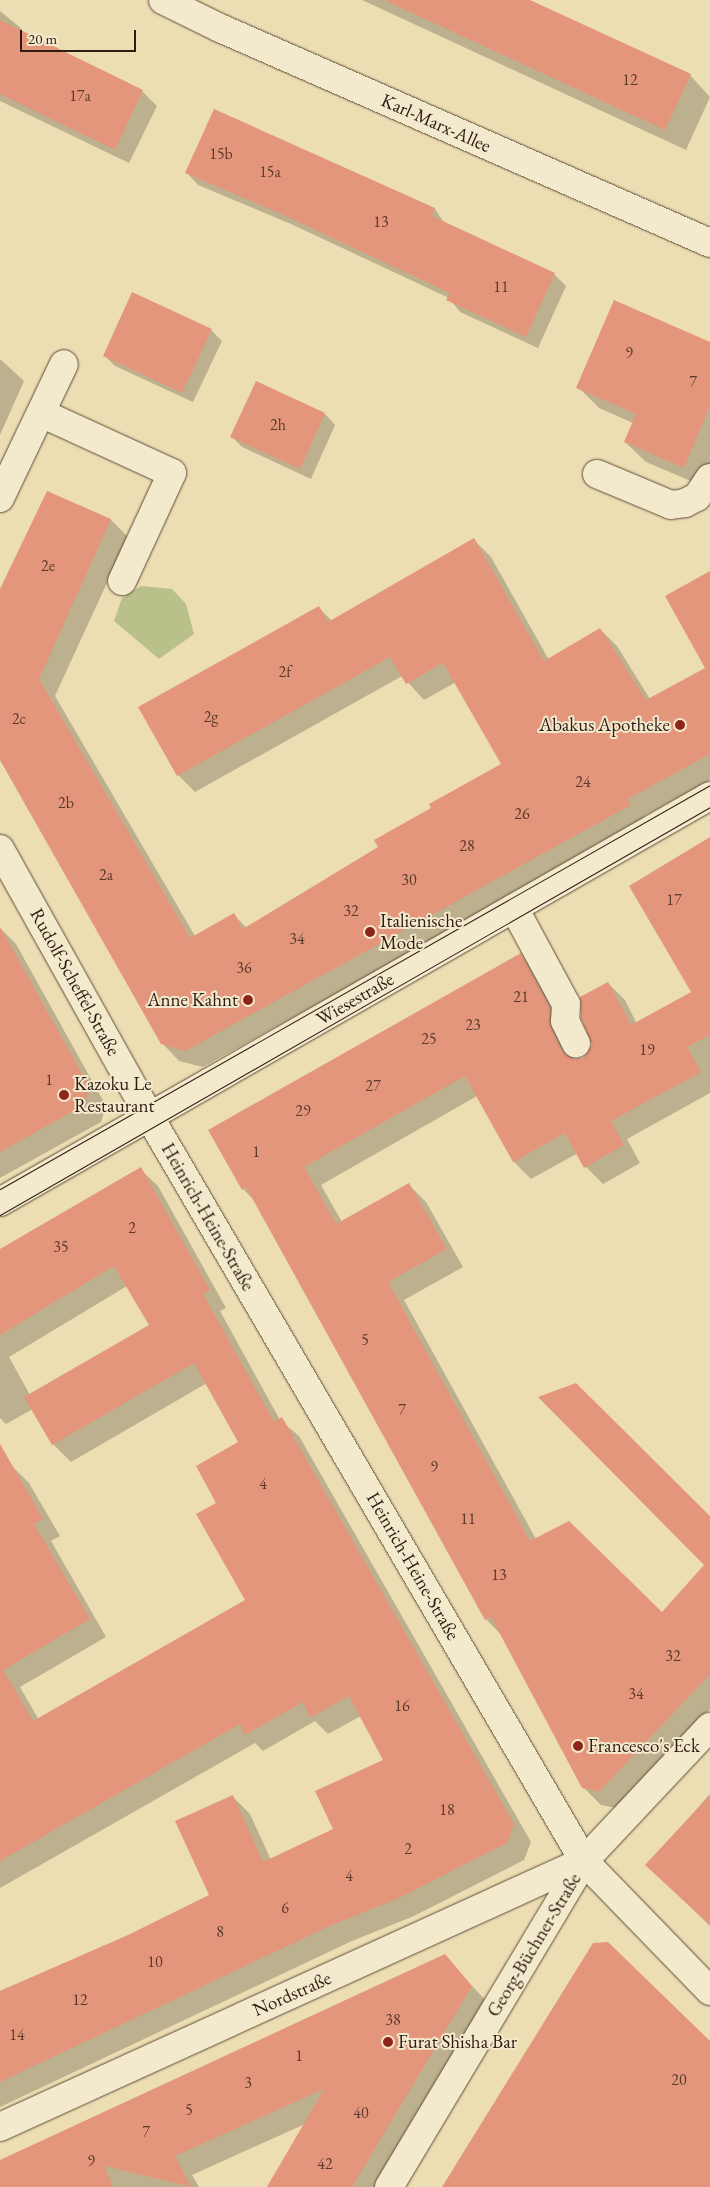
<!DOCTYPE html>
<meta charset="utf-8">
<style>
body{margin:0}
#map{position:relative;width:710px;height:2187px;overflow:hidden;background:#edddb2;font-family:"EB Garamond",serif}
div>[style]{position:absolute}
.green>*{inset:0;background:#bac08a}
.shadow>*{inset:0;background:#0003}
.building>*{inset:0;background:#e3967b}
.roads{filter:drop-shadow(0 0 1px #5e4c3a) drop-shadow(0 0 1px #5e4c3a)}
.minor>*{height:28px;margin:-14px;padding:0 14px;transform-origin:14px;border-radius:14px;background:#f3e9cd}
.tram>*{height:1px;margin:-0.5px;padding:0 0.5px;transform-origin:0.5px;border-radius:0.5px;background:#2e1c12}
.dots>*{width:14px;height:14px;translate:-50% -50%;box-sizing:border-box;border:2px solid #f3e9cd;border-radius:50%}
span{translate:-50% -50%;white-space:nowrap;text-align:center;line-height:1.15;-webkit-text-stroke:4px #f3e9cd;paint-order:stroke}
.number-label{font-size:16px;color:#5b3a2c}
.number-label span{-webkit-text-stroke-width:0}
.street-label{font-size:19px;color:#2e1c12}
.poi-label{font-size:19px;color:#2e1c12}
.right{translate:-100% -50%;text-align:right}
.left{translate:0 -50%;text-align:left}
.scale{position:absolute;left:20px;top:30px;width:116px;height:22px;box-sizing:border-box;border:2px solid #2e1c12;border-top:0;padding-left:6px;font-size:15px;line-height:18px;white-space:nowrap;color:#2e1c12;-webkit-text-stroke:4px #f3e9cd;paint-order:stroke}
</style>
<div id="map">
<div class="green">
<div style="clip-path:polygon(141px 586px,172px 589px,186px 604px,194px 634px,159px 659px,114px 621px,122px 598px)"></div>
</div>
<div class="shadow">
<div style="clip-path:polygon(362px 0,528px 0,690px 75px,710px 97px,686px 150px)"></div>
<div style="clip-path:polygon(0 11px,22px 29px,21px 32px,142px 91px,157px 106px,129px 163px,0 101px)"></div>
<div style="clip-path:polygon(215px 111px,435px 209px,445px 224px,554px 274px,566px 286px,538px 348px,460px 312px,449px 298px,291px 224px,198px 185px,187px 173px)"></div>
<div style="clip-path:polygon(211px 330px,222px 341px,193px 402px,115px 366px,105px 356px)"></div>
<div style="clip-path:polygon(710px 343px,710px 475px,705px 487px,646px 462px,625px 442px,633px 423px,599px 408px,578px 387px)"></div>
<div style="clip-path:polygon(0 359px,24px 381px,0 435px)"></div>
<div style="clip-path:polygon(257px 383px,325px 414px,335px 425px,311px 479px,242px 447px,232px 437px)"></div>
<div style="clip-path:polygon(48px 492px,111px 520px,128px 537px,55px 696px,195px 936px,234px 915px,247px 928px,379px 848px,503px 765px,456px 682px,424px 700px,402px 676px,195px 792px,178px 775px,319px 608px,332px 621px,474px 540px,491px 557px,549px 660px,600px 629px,617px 646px,650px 699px,707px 668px,710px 573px,710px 780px,644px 816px,647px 822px,203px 1067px,179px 1061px,162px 1043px,0 759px,0 592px)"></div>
<div style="clip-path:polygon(710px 854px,710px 1093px,627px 1139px,640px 1163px,603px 1184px,586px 1167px,578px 1153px,531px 1179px,514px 1162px,477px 1096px,321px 1185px,342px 1222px,409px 1185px,426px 1202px,463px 1267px,404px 1300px,536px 1539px,662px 1614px,706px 1565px,710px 1518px,710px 1709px,616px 1808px,601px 1805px,583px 1787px,503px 1637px,486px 1619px,255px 1201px,243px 1189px,520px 955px,537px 972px,567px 1026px,567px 1045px,575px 1061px,584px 1059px,593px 1045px,608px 983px,625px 1000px,637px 1024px,693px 993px)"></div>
<div style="clip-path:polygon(0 928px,16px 944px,106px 1106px,101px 1122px,0 1178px)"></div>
<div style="clip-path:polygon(evenodd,140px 1169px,158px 1186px,226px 1308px,220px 1311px,280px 1420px,299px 1436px,531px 1842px,524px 1860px,414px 1916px,352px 1941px,0 2107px,0 1991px,128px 1936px,211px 1895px,232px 1796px,250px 1814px,271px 1860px,334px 1830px,385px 1760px,361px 1716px,328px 1734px,315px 1721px,263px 1751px,255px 1743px,0 1888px,0 1473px,12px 1466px,29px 1483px,60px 1536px,51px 1541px,106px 1637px,20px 1687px,39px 1720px,246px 1601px,218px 1503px,240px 1442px,207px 1383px,71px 1462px,53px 1444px,33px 1409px,6px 1424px,0 1418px,0 1250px,140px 1169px,127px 1286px,151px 1325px,30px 1395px,9px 1357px,127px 1286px)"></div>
<div style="clip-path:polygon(710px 1794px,710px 1926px,647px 1865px)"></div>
<div style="clip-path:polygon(444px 1956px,490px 2005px,381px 2187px,267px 2187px,305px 2124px,192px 2175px,199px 2187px,0 2187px,0 2163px)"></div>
</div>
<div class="building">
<div style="clip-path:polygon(384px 0,530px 0,691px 74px,665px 130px)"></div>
<div style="clip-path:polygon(0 20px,143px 90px,115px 150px,0 94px)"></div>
<div style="clip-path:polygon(214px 109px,435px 208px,432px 216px,555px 273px,526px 337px,446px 300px,450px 293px,277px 212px,185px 173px)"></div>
<div style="clip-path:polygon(132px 292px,212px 329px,182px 393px,103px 356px)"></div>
<div style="clip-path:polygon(614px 300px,710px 342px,710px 406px,684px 468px,624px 442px,636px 414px,576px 388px)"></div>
<div style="clip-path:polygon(256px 381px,325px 413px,300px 469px,230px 437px)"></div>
<div style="clip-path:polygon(47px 491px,111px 519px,39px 679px,190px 938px,234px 913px,243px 929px,378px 847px,374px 840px,431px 808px,429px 804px,501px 764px,443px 663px,406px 684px,390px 657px,177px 776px,138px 707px,319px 606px,328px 622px,474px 538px,544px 661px,600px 628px,646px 700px,705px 668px,665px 596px,710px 571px,710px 754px,628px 799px,631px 805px,185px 1051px,161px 1044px,0 760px,0 589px)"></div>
<div style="clip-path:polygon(710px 837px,710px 1035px,687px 1047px,701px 1072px,611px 1121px,624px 1145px,584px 1168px,565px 1133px,513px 1162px,465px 1076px,304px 1167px,336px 1224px,409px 1183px,447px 1249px,388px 1282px,530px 1541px,569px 1521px,662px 1612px,704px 1565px,538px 1397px,576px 1383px,710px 1516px,710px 1674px,599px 1792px,582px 1788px,491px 1617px,485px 1620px,246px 1187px,242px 1190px,208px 1130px,521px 953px,550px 1008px,551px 1027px,562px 1051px,574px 1059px,583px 1058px,592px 1045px,581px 1018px,580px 997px,608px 982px,631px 1025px,691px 992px,629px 886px)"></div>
<div style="clip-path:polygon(0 927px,90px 1088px,84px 1105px,0 1152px)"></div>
<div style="clip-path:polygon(141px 1167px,210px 1290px,203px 1294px,274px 1422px,282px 1417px,514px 1824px,507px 1843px,397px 1899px,334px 1924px,0 2082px,0 1991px,128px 1935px,209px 1895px,175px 1821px,233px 1795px,263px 1862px,333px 1829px,315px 1791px,383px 1760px,349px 1696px,310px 1718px,303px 1702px,245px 1735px,240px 1724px,0 1861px,0 1444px,43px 1519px,34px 1524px,90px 1619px,3px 1670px,33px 1721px,245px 1600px,196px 1514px,216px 1503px,196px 1466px,238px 1442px,194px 1363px,52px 1445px,24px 1397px,149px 1325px,114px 1266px,0 1335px,0 1249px)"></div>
<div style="clip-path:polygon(710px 1795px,710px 1925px,645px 1865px)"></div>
<div style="clip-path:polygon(608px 1942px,710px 2041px,710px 2187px,442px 2187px,593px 1943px)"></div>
<div style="clip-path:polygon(445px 1954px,472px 1986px,352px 2187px,267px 2187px,324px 2089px,175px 2156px,191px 2187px,104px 2166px,113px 2187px,0 2187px,0 2160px)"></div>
</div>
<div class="roads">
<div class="minor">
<div style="left:163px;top:0;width:64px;rotate:26.2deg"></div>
<div style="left:220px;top:28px;width:535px;rotate:23.69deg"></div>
<div style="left:41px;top:413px;width:144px;rotate:24.6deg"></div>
<div style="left:172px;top:473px;width:119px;rotate:114.8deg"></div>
<div style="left:597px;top:474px;width:80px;rotate:22.7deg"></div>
<div style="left:671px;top:505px;width:14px;rotate:-8deg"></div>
<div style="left:685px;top:503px;width:13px;rotate:-27deg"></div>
<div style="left:697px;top:497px;width:23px;rotate:-56deg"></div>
<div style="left:0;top:498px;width:148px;rotate:-64.5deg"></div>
<div style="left:0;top:849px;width:306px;rotate:60.8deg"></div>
<div style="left:149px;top:1116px;width:863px;rotate:59.72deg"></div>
<div style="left:584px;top:1861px;width:181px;rotate:45.9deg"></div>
<div style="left:514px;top:908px;width:109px;rotate:61.6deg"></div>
<div style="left:566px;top:1004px;width:17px;rotate:93deg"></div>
<div style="left:565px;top:1021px;width:25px;rotate:64deg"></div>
<div style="left:0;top:1202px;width:818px;rotate:-29.76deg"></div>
<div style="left:0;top:2127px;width:642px;rotate:-24.49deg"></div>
<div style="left:389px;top:2187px;width:380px;rotate:-59.1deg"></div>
<div style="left:584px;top:1861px;width:184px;rotate:-46.8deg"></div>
</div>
</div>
<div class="tram">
<div style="left:0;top:1189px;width:817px;rotate:-29.64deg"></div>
<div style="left:0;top:1215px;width:819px;rotate:-29.88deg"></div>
</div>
<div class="dots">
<div style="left:680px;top:725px;background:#8f2418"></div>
<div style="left:370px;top:932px;background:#8f2418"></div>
<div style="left:248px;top:1000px;background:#8f2418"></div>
<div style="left:64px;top:1095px;background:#8f2418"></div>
<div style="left:578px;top:1746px;background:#8f2418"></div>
<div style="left:388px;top:2042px;background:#8f2418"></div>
</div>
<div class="number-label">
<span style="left:630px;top:80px">12</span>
<span style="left:80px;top:96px">17a</span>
<span style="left:221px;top:154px">15b</span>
<span style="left:270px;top:172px">15a</span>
<span style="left:381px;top:222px">13</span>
<span style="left:501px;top:287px">11</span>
<span style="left:629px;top:353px">9</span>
<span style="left:693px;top:382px">7</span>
<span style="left:278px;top:425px">2h</span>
<span style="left:48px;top:566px">2e</span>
<span style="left:285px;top:672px">2f</span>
<span style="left:211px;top:717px">2g</span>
<span style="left:19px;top:719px">2c</span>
<span style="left:583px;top:782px">24</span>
<span style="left:66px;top:803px">2b</span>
<span style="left:522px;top:814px">26</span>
<span style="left:467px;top:846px">28</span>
<span style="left:106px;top:875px">2a</span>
<span style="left:409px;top:880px">30</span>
<span style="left:674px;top:900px">17</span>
<span style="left:351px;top:911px">32</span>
<span style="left:297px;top:939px">34</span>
<span style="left:244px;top:968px">36</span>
<span style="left:521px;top:997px">21</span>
<span style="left:473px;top:1025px">23</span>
<span style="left:429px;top:1039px">25</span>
<span style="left:647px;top:1050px">19</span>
<span style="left:49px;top:1080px">1</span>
<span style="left:373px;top:1086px">27</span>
<span style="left:303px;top:1111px">29</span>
<span style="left:256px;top:1152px">1</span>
<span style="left:132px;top:1228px">2</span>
<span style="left:61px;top:1247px">35</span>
<span style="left:365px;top:1340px">5</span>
<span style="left:402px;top:1410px">7</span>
<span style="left:434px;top:1467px">9</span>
<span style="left:263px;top:1484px">4</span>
<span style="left:468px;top:1519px">11</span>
<span style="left:499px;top:1575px">13</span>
<span style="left:673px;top:1656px">32</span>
<span style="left:636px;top:1694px">34</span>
<span style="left:402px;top:1706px">16</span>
<span style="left:447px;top:1810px">18</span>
<span style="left:408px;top:1849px">2</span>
<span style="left:349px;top:1876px">4</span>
<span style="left:285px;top:1908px">6</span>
<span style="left:220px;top:1932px">8</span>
<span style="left:155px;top:1962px">10</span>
<span style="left:80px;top:2000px">12</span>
<span style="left:393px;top:2020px">38</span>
<span style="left:17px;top:2035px">14</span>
<span style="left:299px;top:2056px">1</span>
<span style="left:679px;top:2080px">20</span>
<span style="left:248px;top:2083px">3</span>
<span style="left:189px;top:2110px">5</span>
<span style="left:361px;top:2113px">40</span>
<span style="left:146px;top:2132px">7</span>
<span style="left:91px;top:2161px">9</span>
<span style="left:325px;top:2164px">42</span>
</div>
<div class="street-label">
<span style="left:436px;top:123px;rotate:24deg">Karl-Marx-Allee</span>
<span style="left:75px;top:982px;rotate:61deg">Rudolf-Scheffel-Straße</span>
<span style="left:355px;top:999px;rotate:-30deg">Wiesestraße</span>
<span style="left:208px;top:1217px;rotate:60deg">Heinrich-Heine-Straße</span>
<span style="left:413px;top:1566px;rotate:60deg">Heinrich-Heine-Straße</span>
<span style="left:534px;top:1945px;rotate:-59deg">Georg-Büchner-Straße</span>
<span style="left:292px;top:1994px;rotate:-24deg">Nordstraße</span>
</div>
<div class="poi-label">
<span class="right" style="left:670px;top:725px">Abakus Apotheke</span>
<span class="left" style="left:380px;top:932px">Italienische<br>Mode</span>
<span class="right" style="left:238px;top:1000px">Anne Kahnt</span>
<span class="left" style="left:74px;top:1095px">Kazoku Le<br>Restaurant</span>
<span class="left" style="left:588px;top:1746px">Francesco's Eck</span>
<span class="left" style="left:398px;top:2042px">Furat Shisha Bar</span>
</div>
<div class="scale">20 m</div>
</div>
